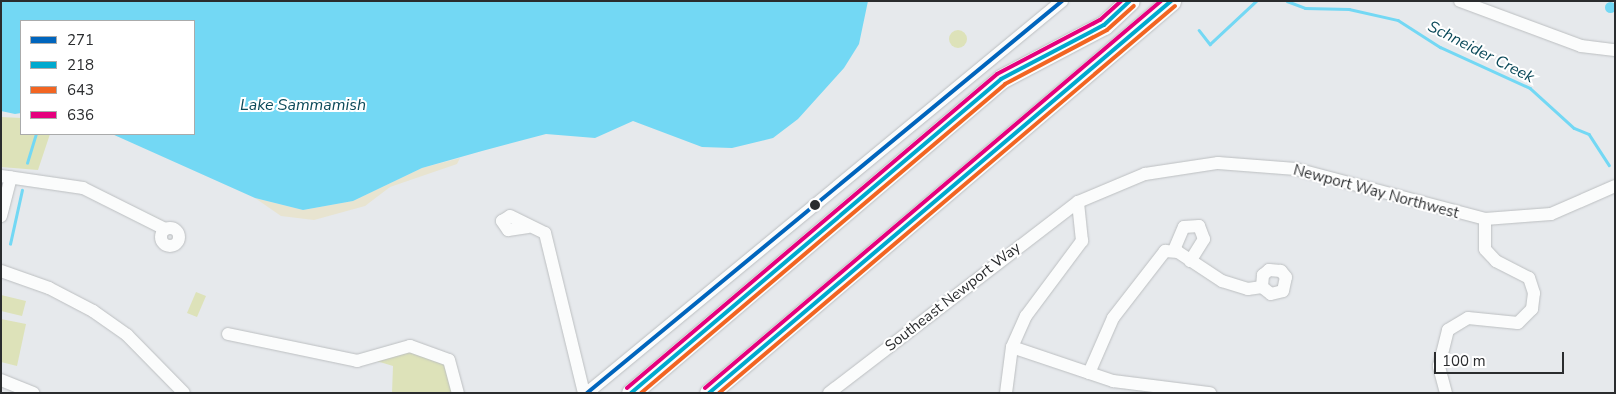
<!DOCTYPE html>
<style>
body{margin:0}
#map{position:relative;width:1616px;height:394px;overflow:hidden;background:#e6e9ec;font-family:"Nunito Sans",sans-serif}
div>[style]{position:absolute}
.green>*{inset:0;background:#dde2b9}
.round{border-radius:50%}
.sand>*{inset:0;background:#e8e4d0}
.water>*{inset:0;background:#73d8f4}
.stream>*{height:2.5px;margin:-1.25px;padding:0 1.25px;transform-origin:1.25px;border-radius:1.25px;background:#73d8f4}
.roads{filter:drop-shadow(0 0 1px #bcbfc1) drop-shadow(0 0 1px #bcbfc1)}
.minor>*{height:12px;margin:-6px;padding:0 6px;transform-origin:6px;border-radius:6px;background:#fbfcfc}
.minor>.ring{margin:-6px;padding:0;box-sizing:content-box;background:none;border:12px solid #fbfcfc;border-radius:50%}
.highway>*{height:19px;margin:-9.5px;padding:0 9.5px;transform-origin:9.5px;border-radius:9.5px;background:#fbfcfc}
.bus-1>*{height:4px;margin:-2px;padding:0 2px;transform-origin:2px;border-radius:2px;background:#0065bd}
.bus-2>*{height:4px;margin:-2px;padding:0 2px;transform-origin:2px;border-radius:2px;background:#00a9ce}
.bus-3>*{height:4px;margin:-2px;padding:0 2px;transform-origin:2px;border-radius:2px;background:#f26522}
.bus-4>*{height:4px;margin:-2px;padding:0 2px;transform-origin:2px;border-radius:2px;background:#e5007d}
.dots>*{width:14px;height:14px;translate:-50% -50%;box-sizing:border-box;border:2px solid #fff;border-radius:50%}
span{translate:-50% -50%;white-space:nowrap;text-align:center;line-height:1.15;-webkit-text-stroke:4px #fff;paint-order:stroke}
.street-label{font-size:15px;color:#2a2c2e}
.water-label{font-size:16px;color:#0c4a5a;font-style:italic}
.frame{position:absolute;inset:0;border:2px solid #2a2c2e;pointer-events:none}
.legend{position:absolute;left:20px;top:20px;width:175px;height:115px;box-sizing:border-box;background:#fff;border:1px solid #aaabab;margin:0;padding:6px 9px;list-style:none;font-size:15px;color:#2a2c2e}
.legend li{display:flex;align-items:center;gap:10px;height:25px}
.legend b{width:25px;border:1px solid #aaabab}
.scale{position:absolute;left:1434px;top:352px;width:130px;height:22px;box-sizing:border-box;border:2px solid #2a2c2e;border-top:0;padding-left:6px;font-size:15px;line-height:18px;white-space:nowrap;color:#2a2c2e;-webkit-text-stroke:4px #fff;paint-order:stroke}
</style>
<div id="map">
<div class="green">
<div class="round" style="left:949px;top:30px;width:18px;height:18px"></div>
<div style="clip-path:polygon(1px 117px,21px 118px,21px 134px,50px 134px,38px 170px,1px 167px)"></div>
<div style="clip-path:polygon(196px 292px,206px 296px,197px 317px,187px 313px)"></div>
<div style="clip-path:polygon(1px 295px,26px 301px,22px 316px,1px 311px)"></div>
<div style="clip-path:polygon(1px 319px,26px 324px,17px 366px,1px 362px)"></div>
<div style="clip-path:polygon(398px 348px,439px 354px,458px 393px,392px 393px,393px 366px,370px 359px)"></div>
</div>
<div class="sand">
<div style="clip-path:polygon(460px 158px,457px 164px,390px 187px,365px 206px,314px 220px,281px 216px,255px 198px,303px 210px,353px 201px,422px 168px)"></div>
</div>
<div class="water">
<div style="clip-path:polygon(1px 1px,868px 1px,859px 44px,844px 68px,798px 119px,773px 138px,732px 148px,702px 147px,633px 121px,595px 138px,546px 134px,482px 151px,422px 168px,353px 201px,303px 210px,255px 198px,112px 134px,194px 134px,194px 21px,21px 21px,21px 113px,15px 114px,1px 111px)"></div>
<div class="round" style="left:1604.5px;top:1.5px;width:11px;height:11px"></div>
</div>
<div class="stream">
<div style="left:1287px;top:1px;width:19px;rotate:21deg"></div>
<div style="left:1305px;top:8px;width:44px;rotate:1.3deg"></div>
<div style="left:1349px;top:9px;width:50px;rotate:12.7deg"></div>
<div style="left:1398px;top:20px;width:50px;rotate:32.7deg"></div>
<div style="left:1440px;top:47px;width:99px;rotate:24.5deg"></div>
<div style="left:1530px;top:88px;width:59px;rotate:42.3deg"></div>
<div style="left:1574px;top:128px;width:16px;rotate:22deg"></div>
<div style="left:1589px;top:134px;width:37px;rotate:57deg"></div>
<div style="left:1199px;top:30px;width:18px;rotate:52deg"></div>
<div style="left:1210px;top:44px;width:63px;rotate:-43.1deg"></div>
<div style="left:27px;top:163px;width:30px;rotate:-73deg"></div>
<div style="left:10px;top:244px;width:55px;rotate:-77.5deg"></div>
</div>
<div class="roads">
<div class="minor">
<div style="left:1460px;top:1px;width:129px;rotate:20.4deg"></div>
<div style="left:1581px;top:46px;width:34px;rotate:7deg"></div>
<div style="left:1px;top:176px;width:83px;rotate:8.3deg"></div>
<div style="left:83px;top:188px;width:92px;rotate:26.6deg"></div>
<div style="left:1px;top:216px;width:40px;rotate:-75.6deg"></div>
<div style="left:528px;top:227px;width:20px;rotate:171deg"></div>
<div style="left:508px;top:230px;width:11px;rotate:-124deg"></div>
<div style="left:502px;top:221px;width:9px;rotate:-32deg"></div>
<div style="left:510px;top:216px;width:39px;rotate:26deg"></div>
<div style="left:545px;top:233px;width:165px;rotate:76.3deg"></div>
<div class="ring" style="left:161px;top:228px;width:6px;height:6px"></div>
<div style="left:1174px;top:250px;width:25px;rotate:-67deg"></div>
<div style="left:1184px;top:227px;width:15px;rotate:-4deg"></div>
<div style="left:1199px;top:226px;width:14px;rotate:69deg"></div>
<div style="left:1204px;top:239px;width:26px;rotate:122deg"></div>
<div style="left:1px;top:271px;width:51px;rotate:19.5deg"></div>
<div style="left:49px;top:288px;width:50px;rotate:27.6deg"></div>
<div style="left:93px;top:311px;width:42px;rotate:35.2deg"></div>
<div style="left:127px;top:335px;width:81px;rotate:45.5deg"></div>
<div style="left:228px;top:334px;width:132px;rotate:11.8deg"></div>
<div style="left:357px;top:361px;width:55px;rotate:-15.8deg"></div>
<div style="left:410px;top:346px;width:41px;rotate:19.7deg"></div>
<div style="left:449px;top:360px;width:34px;rotate:75deg"></div>
<div style="left:1012px;top:347px;width:107px;rotate:18.6deg"></div>
<div style="left:1113px;top:381px;width:98px;rotate:7.1deg"></div>
<div style="left:1089px;top:373px;width:60px;rotate:-66.4deg"></div>
<div style="left:1113px;top:318px;width:85px;rotate:-52.2deg"></div>
<div style="left:1165px;top:251px;width:13px;rotate:4deg"></div>
<div style="left:1178px;top:252px;width:53px;rotate:33.4deg"></div>
<div style="left:1222px;top:281px;width:27px;rotate:17deg"></div>
<div style="left:1248px;top:289px;width:14px;rotate:-8deg"></div>
<div style="left:1262px;top:287px;width:11px;rotate:38deg"></div>
<div style="left:1271px;top:294px;width:12px;rotate:-14deg"></div>
<div style="left:1283px;top:291px;width:14px;rotate:-78deg"></div>
<div style="left:1286px;top:277px;width:8px;rotate:-130deg"></div>
<div style="left:1281px;top:271px;width:12px;rotate:-175deg"></div>
<div style="left:1269px;top:270px;width:8px;rotate:140deg"></div>
<div style="left:1263px;top:275px;width:12px;rotate:95deg"></div>
<div style="left:1px;top:380px;width:35px;rotate:22deg"></div>
<div style="left:587px;top:393px;width:616px;rotate:-39.53deg"></div>
<div style="left:829px;top:393px;width:314px;rotate:-37.5deg"></div>
<div style="left:1078px;top:202px;width:73px;rotate:-22.7deg"></div>
<div style="left:1145px;top:174px;width:74px;rotate:-8.6deg"></div>
<div style="left:1218px;top:163px;width:78px;rotate:4.4deg"></div>
<div style="left:1296px;top:169px;width:196px;rotate:14.8deg"></div>
<div style="left:1485px;top:219px;width:66px;rotate:-4.3deg"></div>
<div style="left:1551px;top:214px;width:70px;rotate:-23.6deg"></div>
<div style="left:1006px;top:393px;width:46px;rotate:-82.6deg"></div>
<div style="left:1012px;top:347px;width:34px;rotate:-66deg"></div>
<div style="left:1026px;top:316px;width:94px;rotate:-53.3deg"></div>
<div style="left:1082px;top:241px;width:39px;rotate:-96deg"></div>
<div style="left:1446px;top:393px;width:28px;rotate:-105deg"></div>
<div style="left:1439px;top:366px;width:37px;rotate:-76deg"></div>
<div style="left:1448px;top:330px;width:23px;rotate:-31deg"></div>
<div style="left:1468px;top:318px;width:50px;rotate:5.7deg"></div>
<div style="left:1518px;top:323px;width:20px;rotate:-45deg"></div>
<div style="left:1532px;top:309px;width:16px;rotate:-83deg"></div>
<div style="left:1534px;top:293px;width:16px;rotate:-108deg"></div>
<div style="left:1529px;top:278px;width:37px;rotate:-153deg"></div>
<div style="left:1496px;top:261px;width:16px;rotate:-133deg"></div>
<div style="left:1485px;top:249px;width:30px;rotate:-90deg"></div>
</div>
<div class="highway">
<div style="left:631px;top:393px;width:485px;rotate:-40.3deg"></div>
<div style="left:1001px;top:79px;width:116px;rotate:-27.7deg"></div>
<div style="left:1104px;top:25px;width:35px;rotate:-43deg"></div>
<div style="left:709px;top:393px;width:606px;rotate:-40.31deg"></div>
</div>
</div>
<div class="bus-1">
<div style="left:587px;top:393px;width:616px;rotate:-39.53deg"></div>
</div>
<div class="bus-2">
<div style="left:631px;top:393px;width:485px;rotate:-40.3deg"></div>
<div style="left:1001px;top:79px;width:116px;rotate:-27.7deg"></div>
<div style="left:1104px;top:25px;width:35px;rotate:-43deg"></div>
<div style="left:709px;top:393px;width:606px;rotate:-40.31deg"></div>
</div>
<div class="bus-3">
<div style="left:641px;top:393px;width:477px;rotate:-40.3deg"></div>
<div style="left:1005px;top:84px;width:115px;rotate:-27.9deg"></div>
<div style="left:1107px;top:30px;width:36px;rotate:-42deg"></div>
<div style="left:719px;top:393px;width:598px;rotate:-40.32deg"></div>
</div>
<div class="bus-4">
<div style="left:627px;top:388px;width:485px;rotate:-40.3deg"></div>
<div style="left:997px;top:74px;width:116px;rotate:-27.7deg"></div>
<div style="left:1100px;top:20px;width:28px;rotate:-42deg"></div>
<div style="left:705px;top:388px;width:598px;rotate:-40.32deg"></div>
</div>
<div class="dots">
<div style="left:815px;top:205px;background:#2a2c2e"></div>
</div>
<div class="street-label">
<span style="left:1376px;top:192px;rotate:15deg">Newport Way Northwest</span>
<span style="left:953px;top:297px;rotate:-38deg">Southeast Newport Way</span>
</div>
<div class="water-label">
<span style="left:1481px;top:52px;rotate:27deg">Schneider Creek</span>
<span style="left:303px;top:105px">Lake Sammamish</span>
</div>
<div class="frame"></div>
<ul class="legend">
<li><b style="height:6px;background:#0065bd"></b>271</li>
<li><b style="height:6px;background:#00a9ce"></b>218</li>
<li><b style="height:6px;background:#f26522"></b>643</li>
<li><b style="height:6px;background:#e5007d"></b>636</li>
</ul>
<div class="scale">100 m</div>
</div>
